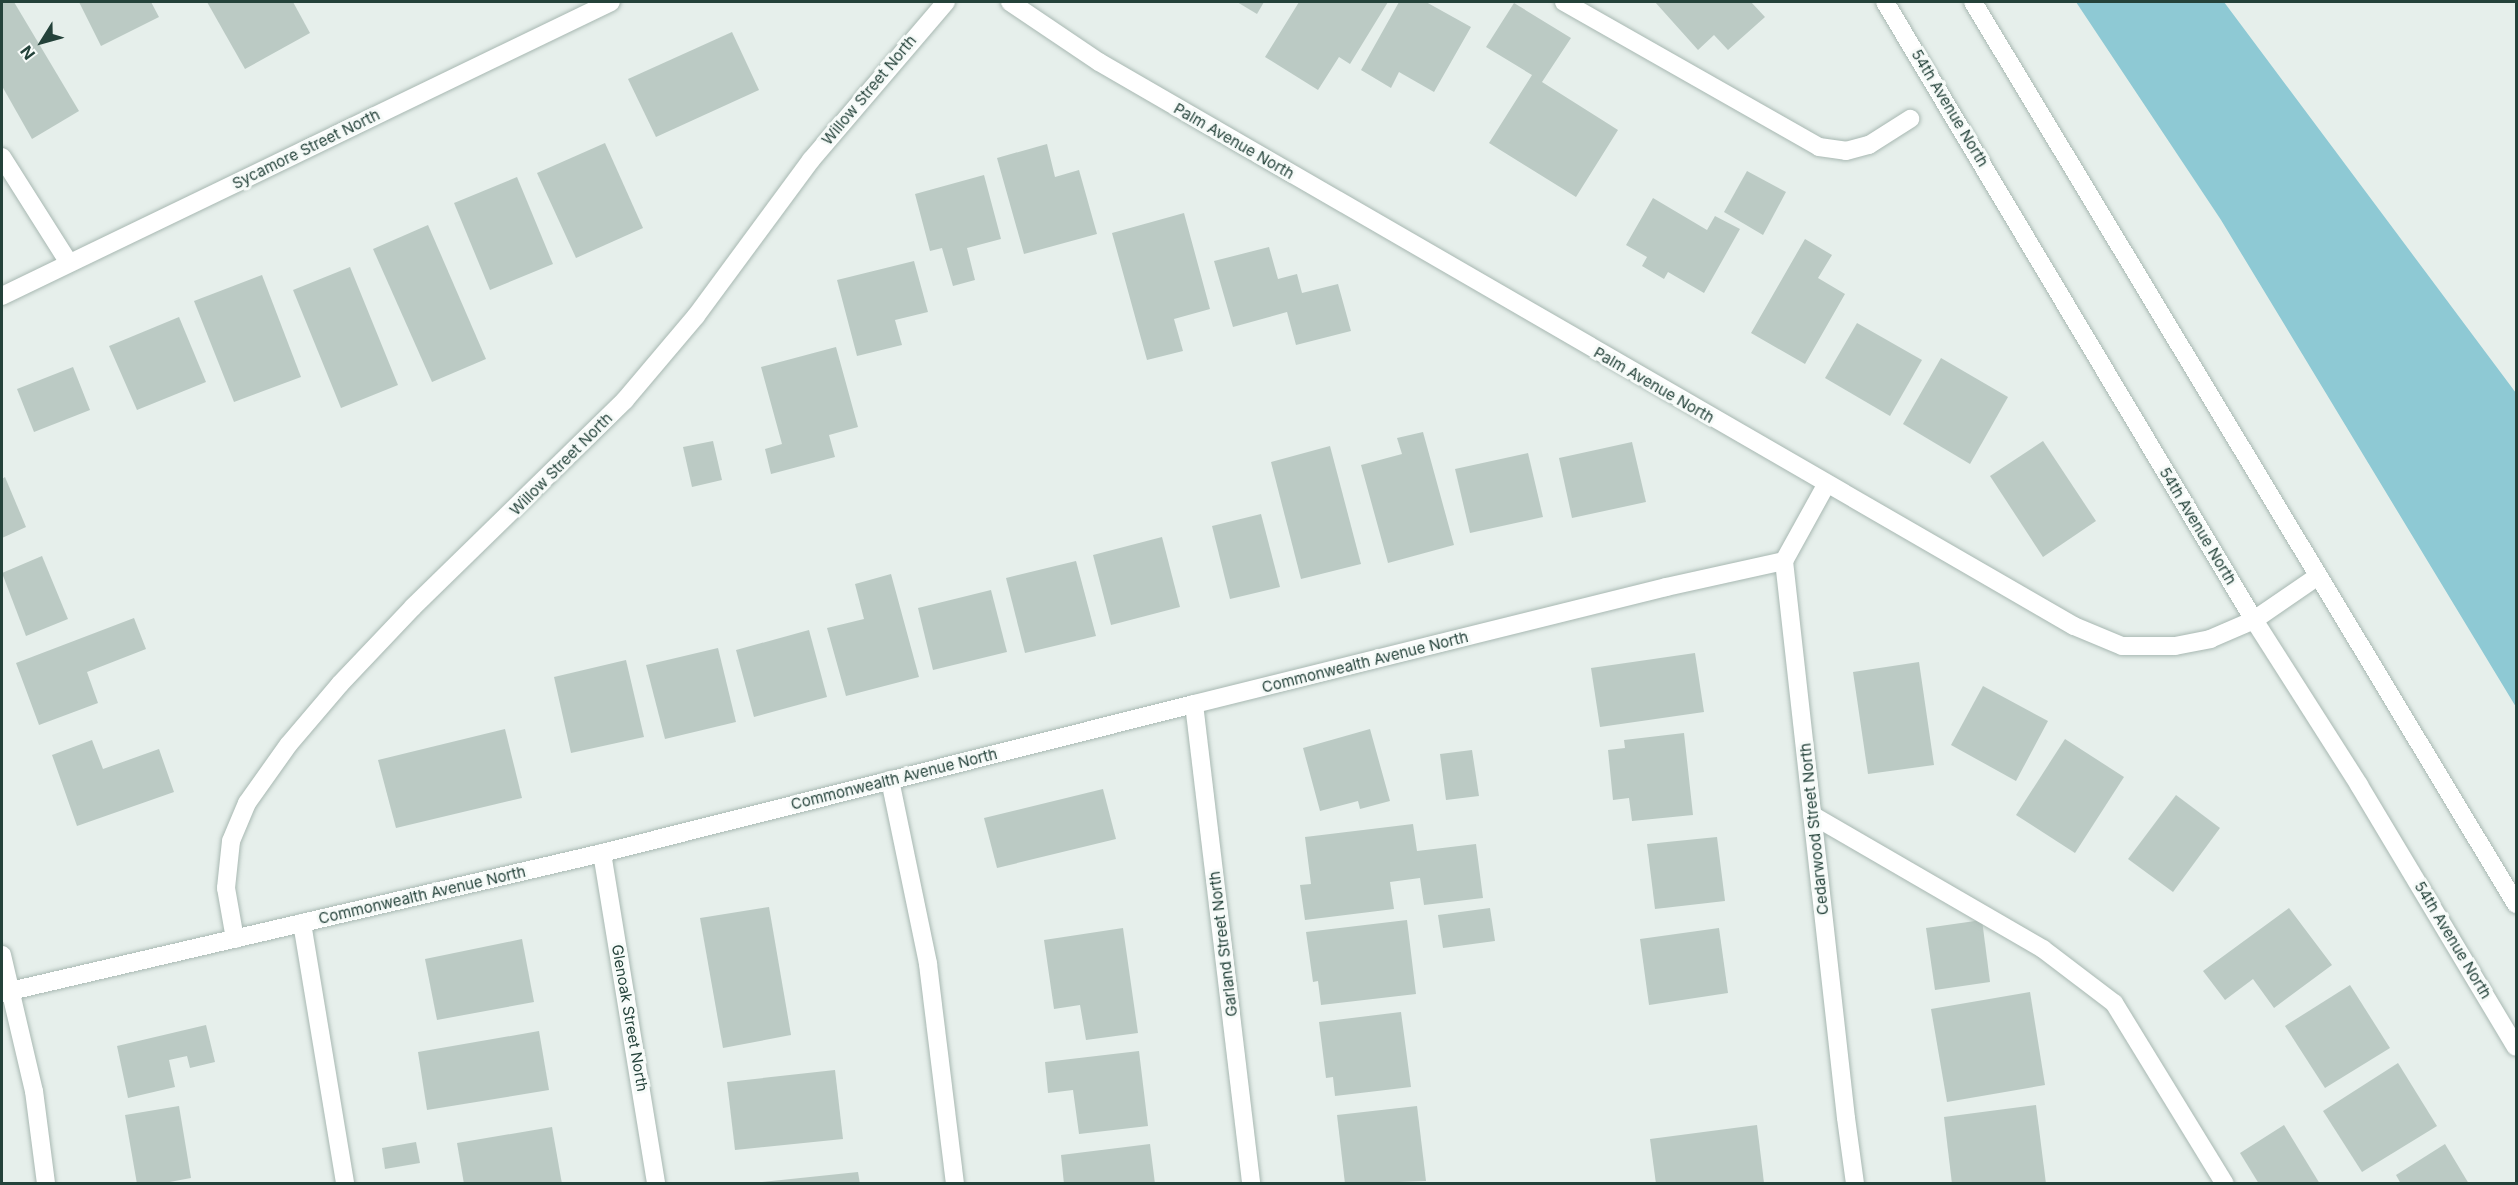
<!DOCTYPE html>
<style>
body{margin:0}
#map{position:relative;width:2518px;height:1185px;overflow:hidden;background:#e6efeb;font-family:Inter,sans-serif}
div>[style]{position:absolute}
.water>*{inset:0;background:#8ec9d4}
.building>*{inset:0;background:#bbcac4}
.roads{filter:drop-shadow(0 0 2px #a8b8b2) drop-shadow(0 0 2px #a8b8b2)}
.lane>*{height:18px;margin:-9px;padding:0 9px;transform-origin:9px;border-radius:9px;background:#fff}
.street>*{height:18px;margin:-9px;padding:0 9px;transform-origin:9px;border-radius:9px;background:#fff}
.secondary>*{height:18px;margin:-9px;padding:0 9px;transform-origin:9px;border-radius:9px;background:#fff}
span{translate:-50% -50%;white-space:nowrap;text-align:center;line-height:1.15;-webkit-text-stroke:6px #f7fbf9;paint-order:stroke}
.street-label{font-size:15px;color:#24423a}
.frame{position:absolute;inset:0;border:3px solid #24423a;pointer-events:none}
.north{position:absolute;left:12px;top:12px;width:60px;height:60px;-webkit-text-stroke:4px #f7fbf9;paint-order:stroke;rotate:233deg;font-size:16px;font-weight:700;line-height:24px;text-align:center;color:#24423a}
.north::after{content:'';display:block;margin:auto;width:21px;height:27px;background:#24423a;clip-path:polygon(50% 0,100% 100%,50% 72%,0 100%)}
</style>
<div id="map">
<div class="water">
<div style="clip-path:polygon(2076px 2px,2224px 2px,2516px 393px,2516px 707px,2221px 220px)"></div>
</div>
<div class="building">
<div style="clip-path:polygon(2px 2px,14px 2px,79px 111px,32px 139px,2px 86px)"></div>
<div style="clip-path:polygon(79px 2px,151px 2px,159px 17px,101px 46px)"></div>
<div style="clip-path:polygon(207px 2px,293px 2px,310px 33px,245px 69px)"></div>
<div style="clip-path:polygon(1237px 2px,1264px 2px,1257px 14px)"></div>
<div style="clip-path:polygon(1299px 2px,1388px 2px,1350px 64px,1339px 57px,1318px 90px,1265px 57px)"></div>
<div style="clip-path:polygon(1399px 2px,1426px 2px,1471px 27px,1434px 92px,1399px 72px,1391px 88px,1361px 70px)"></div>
<div style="clip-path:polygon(1655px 2px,1751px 2px,1765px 17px,1728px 50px,1714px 35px,1698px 50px)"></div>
<div style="clip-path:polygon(1514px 3px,1571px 38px,1542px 82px,1618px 130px,1576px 197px,1489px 143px,1532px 75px,1486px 47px)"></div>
<div style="clip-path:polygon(732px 32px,759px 90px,656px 137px,628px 79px)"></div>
<div style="clip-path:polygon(605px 143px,643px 228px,576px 258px,537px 173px)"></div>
<div style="clip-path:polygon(1047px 144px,1055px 177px,1079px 170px,1097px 234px,1024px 254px,997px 158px)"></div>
<div style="clip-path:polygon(1747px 171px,1786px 192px,1763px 235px,1724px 212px)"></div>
<div style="clip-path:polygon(984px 175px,1001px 239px,967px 248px,975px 280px,953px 286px,942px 248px,930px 251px,915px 194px)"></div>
<div style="clip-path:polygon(517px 177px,553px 264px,490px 290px,454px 203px)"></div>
<div style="clip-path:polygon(1653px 198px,1707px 230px,1715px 216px,1740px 229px,1704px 293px,1668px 272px,1664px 279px,1642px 266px,1647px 257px,1626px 245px)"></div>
<div style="clip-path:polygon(1184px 213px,1210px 309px,1174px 319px,1183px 351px,1147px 360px,1112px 233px)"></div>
<div style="clip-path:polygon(428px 225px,486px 359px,432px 382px,373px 249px)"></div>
<div style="clip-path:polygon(1805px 239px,1832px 255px,1818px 278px,1845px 294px,1805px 364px,1751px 333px)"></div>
<div style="clip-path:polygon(1269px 247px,1278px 279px,1297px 274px,1302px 293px,1338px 284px,1351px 331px,1296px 345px,1287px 312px,1233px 327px,1214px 261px)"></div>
<div style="clip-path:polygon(914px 261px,928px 312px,895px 320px,902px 345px,857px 356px,837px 280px)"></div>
<div style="clip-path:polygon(350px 267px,398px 385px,341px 408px,293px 290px)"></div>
<div style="clip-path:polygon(262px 275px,301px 377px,234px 402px,194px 301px)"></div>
<div style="clip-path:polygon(179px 317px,206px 382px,137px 410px,109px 346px)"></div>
<div style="clip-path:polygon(1857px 323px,1922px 360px,1890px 416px,1825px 378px)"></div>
<div style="clip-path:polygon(836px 347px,858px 427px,829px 435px,835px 457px,771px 474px,765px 449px,782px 444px,761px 367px)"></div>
<div style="clip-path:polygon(1941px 358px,2008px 397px,1970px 464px,1903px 424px)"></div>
<div style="clip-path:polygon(73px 367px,90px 410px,34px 432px,17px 389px)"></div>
<div style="clip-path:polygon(1423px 432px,1454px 545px,1388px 563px,1361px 465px,1402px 454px,1397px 438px)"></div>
<div style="clip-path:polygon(713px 441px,722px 480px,692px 487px,683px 447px)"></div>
<div style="clip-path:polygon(2043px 441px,2096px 521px,2043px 557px,1990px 476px)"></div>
<div style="clip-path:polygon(1632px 442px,1646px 502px,1572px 518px,1559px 458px)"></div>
<div style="clip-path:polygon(1330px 446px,1361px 564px,1301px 579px,1271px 462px)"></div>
<div style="clip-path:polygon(1528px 453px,1543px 517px,1470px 533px,1455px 469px)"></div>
<div style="clip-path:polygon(5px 477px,26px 527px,2px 538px,2px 479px)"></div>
<div style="clip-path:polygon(1261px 514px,1280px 587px,1230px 599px,1212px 526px)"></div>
<div style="clip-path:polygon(1162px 537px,1180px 607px,1111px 625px,1093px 555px)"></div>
<div style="clip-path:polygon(42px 556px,68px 619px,26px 636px,2px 573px)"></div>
<div style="clip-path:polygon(1076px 561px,1096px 636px,1025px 653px,1006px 578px)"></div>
<div style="clip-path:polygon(891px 574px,919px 677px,846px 696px,827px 628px,864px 619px,855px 584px)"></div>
<div style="clip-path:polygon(991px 590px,1007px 652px,933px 670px,918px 608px)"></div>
<div style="clip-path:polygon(134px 618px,146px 649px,87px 672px,98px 703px,39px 725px,16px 663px)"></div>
<div style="clip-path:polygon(809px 630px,827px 697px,754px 717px,736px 650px)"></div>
<div style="clip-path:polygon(718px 648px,736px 722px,665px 739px,646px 665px)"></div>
<div style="clip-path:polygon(1695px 653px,1704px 712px,1600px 727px,1591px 668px)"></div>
<div style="clip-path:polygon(626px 660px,644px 737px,571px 753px,554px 677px)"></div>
<div style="clip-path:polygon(1919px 662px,1934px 765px,1868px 774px,1853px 672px)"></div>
<div style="clip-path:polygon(1983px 686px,2048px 721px,2016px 781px,1951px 745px)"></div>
<div style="clip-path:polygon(505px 729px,522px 798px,396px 828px,378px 760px)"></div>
<div style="clip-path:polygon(1370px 729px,1390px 801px,1360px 809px,1358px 801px,1320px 811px,1303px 748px)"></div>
<div style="clip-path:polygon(1684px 733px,1693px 815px,1632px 821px,1629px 798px,1613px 800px,1608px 750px,1625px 748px,1624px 740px)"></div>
<div style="clip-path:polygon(2065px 739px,2124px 777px,2075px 853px,2016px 815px)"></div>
<div style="clip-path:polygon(92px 740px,103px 769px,159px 749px,174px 792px,77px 826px,52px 755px)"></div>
<div style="clip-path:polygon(1472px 750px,1479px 796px,1446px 800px,1440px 754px)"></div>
<div style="clip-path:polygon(1103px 789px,1116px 839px,997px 868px,984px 818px)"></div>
<div style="clip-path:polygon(2176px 795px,2220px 828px,2173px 892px,2128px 859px)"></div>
<div style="clip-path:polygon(1413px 824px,1417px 851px,1476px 844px,1483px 898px,1424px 905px,1420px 878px,1390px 882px,1394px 909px,1305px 920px,1300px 885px,1311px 884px,1305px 837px)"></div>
<div style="clip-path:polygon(1717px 837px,1725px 901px,1655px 909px,1647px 844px)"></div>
<div style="clip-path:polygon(769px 907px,791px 1035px,723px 1048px,700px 918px)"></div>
<div style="clip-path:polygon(1490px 908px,1495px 941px,1443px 948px,1438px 915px)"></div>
<div style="clip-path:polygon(2289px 908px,2332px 965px,2274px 1008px,2253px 979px,2225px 1000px,2203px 971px)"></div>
<div style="clip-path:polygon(1407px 920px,1416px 994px,1321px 1005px,1318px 981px,1313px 982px,1306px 932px)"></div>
<div style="clip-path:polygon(1982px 920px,1990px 982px,1935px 990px,1926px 928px)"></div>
<div style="clip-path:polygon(1123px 928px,1138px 1033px,1086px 1040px,1080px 1005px,1054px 1009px,1044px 940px)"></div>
<div style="clip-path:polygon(1719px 928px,1728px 993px,1649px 1005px,1640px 939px)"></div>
<div style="clip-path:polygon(522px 939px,534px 1002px,437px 1020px,425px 959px)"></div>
<div style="clip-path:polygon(2350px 985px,2390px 1048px,2325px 1088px,2285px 1026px)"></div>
<div style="clip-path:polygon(2030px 992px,2045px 1085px,1947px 1102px,1931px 1009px)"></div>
<div style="clip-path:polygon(1401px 1012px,1411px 1087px,1335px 1096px,1333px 1077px,1326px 1078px,1319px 1022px)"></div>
<div style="clip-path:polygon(206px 1025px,215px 1062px,190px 1068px,187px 1056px,169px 1060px,175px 1087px,128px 1098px,117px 1046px)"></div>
<div style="clip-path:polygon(539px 1031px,549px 1090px,427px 1110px,418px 1052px)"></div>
<div style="clip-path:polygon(1139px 1051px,1148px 1126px,1079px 1134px,1073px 1090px,1048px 1093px,1045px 1062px)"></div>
<div style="clip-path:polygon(2398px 1063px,2437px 1126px,2362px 1172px,2323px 1111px)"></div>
<div style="clip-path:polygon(835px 1070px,843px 1139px,735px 1150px,727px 1082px)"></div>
<div style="clip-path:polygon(2036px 1105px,2046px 1184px,1952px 1184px,1944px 1117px)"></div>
<div style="clip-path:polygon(179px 1106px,191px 1178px,159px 1184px,137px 1184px,125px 1115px)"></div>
<div style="clip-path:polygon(1417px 1106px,1426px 1181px,1345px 1184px,1337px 1115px)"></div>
<div style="clip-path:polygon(1757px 1125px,1764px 1183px,1656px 1184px,1650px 1139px)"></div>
<div style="clip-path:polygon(2284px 1125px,2320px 1184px,2259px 1184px,2240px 1153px)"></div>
<div style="clip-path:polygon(552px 1127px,562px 1184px,464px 1184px,457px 1143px)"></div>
<div style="clip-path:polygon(416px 1142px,420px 1163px,385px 1169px,382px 1148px)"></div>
<div style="clip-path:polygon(1150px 1144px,1155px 1184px,1064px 1184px,1061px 1155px)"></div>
<div style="clip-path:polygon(2445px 1144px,2469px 1184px,2401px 1184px,2396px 1175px)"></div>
<div style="clip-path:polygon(858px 1172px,860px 1184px,762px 1184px,762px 1182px)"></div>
</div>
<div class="roads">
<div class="lane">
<div style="left:1564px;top:2px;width:293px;rotate:29.6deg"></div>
<div style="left:1819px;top:147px;width:27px;rotate:8deg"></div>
<div style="left:1846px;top:151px;width:24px;rotate:-15deg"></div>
<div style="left:1869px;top:145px;width:49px;rotate:-32.4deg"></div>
<div style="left:2px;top:157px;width:125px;rotate:57.7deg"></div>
<div style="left:890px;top:780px;width:188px;rotate:78.3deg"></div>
<div style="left:928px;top:964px;width:222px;rotate:83deg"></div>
<div style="left:1812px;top:815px;width:267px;rotate:30.1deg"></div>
<div style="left:2043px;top:949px;width:89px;rotate:37.3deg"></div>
<div style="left:2114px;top:1003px;width:212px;rotate:58.5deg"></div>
<div style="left:302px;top:923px;width:265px;rotate:80.6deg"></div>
</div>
<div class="street">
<div style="left:1010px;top:2px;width:107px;rotate:34deg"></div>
<div style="left:1099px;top:62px;width:1126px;rotate:30.05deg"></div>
<div style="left:2074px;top:626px;width:52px;rotate:22.6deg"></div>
<div style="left:2122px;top:646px;width:53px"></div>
<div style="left:2175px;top:646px;width:36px;rotate:-11deg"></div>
<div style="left:2210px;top:639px;width:48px;rotate:-23.4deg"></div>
<div style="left:2254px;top:620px;width:78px;rotate:-34.5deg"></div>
<div style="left:2px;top:296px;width:676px;rotate:-25.77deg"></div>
<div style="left:1826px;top:485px;width:87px;rotate:118.9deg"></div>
<div style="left:1784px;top:561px;width:560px;rotate:83.65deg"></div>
<div style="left:1846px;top:1118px;width:67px;rotate:82.2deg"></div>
<div style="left:1194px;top:704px;width:483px;rotate:83.2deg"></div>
<div style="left:602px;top:853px;width:335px;rotate:80.7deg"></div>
<div style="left:235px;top:939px;width:52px;rotate:-100deg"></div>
<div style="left:226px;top:888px;width:47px;rotate:-83.9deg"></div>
<div style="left:231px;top:841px;width:41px;rotate:-67.2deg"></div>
<div style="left:247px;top:803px;width:72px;rotate:-54.6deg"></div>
<div style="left:289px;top:744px;width:79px;rotate:-49.6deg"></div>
<div style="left:340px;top:684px;width:106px;rotate:-46.5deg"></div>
<div style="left:413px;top:607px;width:296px;rotate:-44.3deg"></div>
<div style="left:625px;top:400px;width:110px;rotate:-49.8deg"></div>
<div style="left:696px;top:316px;width:194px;rotate:-53.6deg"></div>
<div style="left:811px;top:160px;width:208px;rotate:-49.5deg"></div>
<div style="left:2px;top:955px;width:140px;rotate:76.8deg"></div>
<div style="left:34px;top:1091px;width:94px;rotate:82.6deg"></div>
<div style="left:2px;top:993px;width:616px;rotate:-13.13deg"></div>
<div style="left:602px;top:853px;width:610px;rotate:-14.13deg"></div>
<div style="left:1194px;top:704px;width:486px;rotate:-13.9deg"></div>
<div style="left:1666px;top:587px;width:121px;rotate:-12.4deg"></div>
</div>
<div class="secondary">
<div style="left:1885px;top:2px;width:720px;rotate:59.16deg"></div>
<div style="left:2254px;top:620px;width:196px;rotate:57.5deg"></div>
<div style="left:2359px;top:785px;width:305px;rotate:59.1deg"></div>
<div style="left:1973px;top:2px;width:1053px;rotate:58.95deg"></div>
</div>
</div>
<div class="street-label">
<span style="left:869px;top:90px;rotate:-50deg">Willow Street North</span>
<span style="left:1950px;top:108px;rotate:59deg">54th Avenue North</span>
<span style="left:1234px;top:141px;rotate:30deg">Palm Avenue North</span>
<span style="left:306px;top:149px;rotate:-26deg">Sycamore Street North</span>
<span style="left:1654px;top:385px;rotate:30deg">Palm Avenue North</span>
<span style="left:561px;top:464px;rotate:-45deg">Willow Street North</span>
<span style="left:2198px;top:526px;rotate:59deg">54th Avenue North</span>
<span style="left:1365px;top:662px;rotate:-14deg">Commonwealth Avenue North</span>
<span style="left:894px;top:779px;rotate:-14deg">Commonwealth Avenue North</span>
<span style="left:1814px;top:829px;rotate:-96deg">Cedarwood Street North</span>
<span style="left:422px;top:895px;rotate:-13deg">Commonwealth Avenue North</span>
<span style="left:2453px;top:940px;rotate:59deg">54th Avenue North</span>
<span style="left:1223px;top:944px;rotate:-97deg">Garland Street North</span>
<span style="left:630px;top:1018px;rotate:80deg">Glenoak Street North</span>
</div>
<div class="frame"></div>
<div class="north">N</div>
</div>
